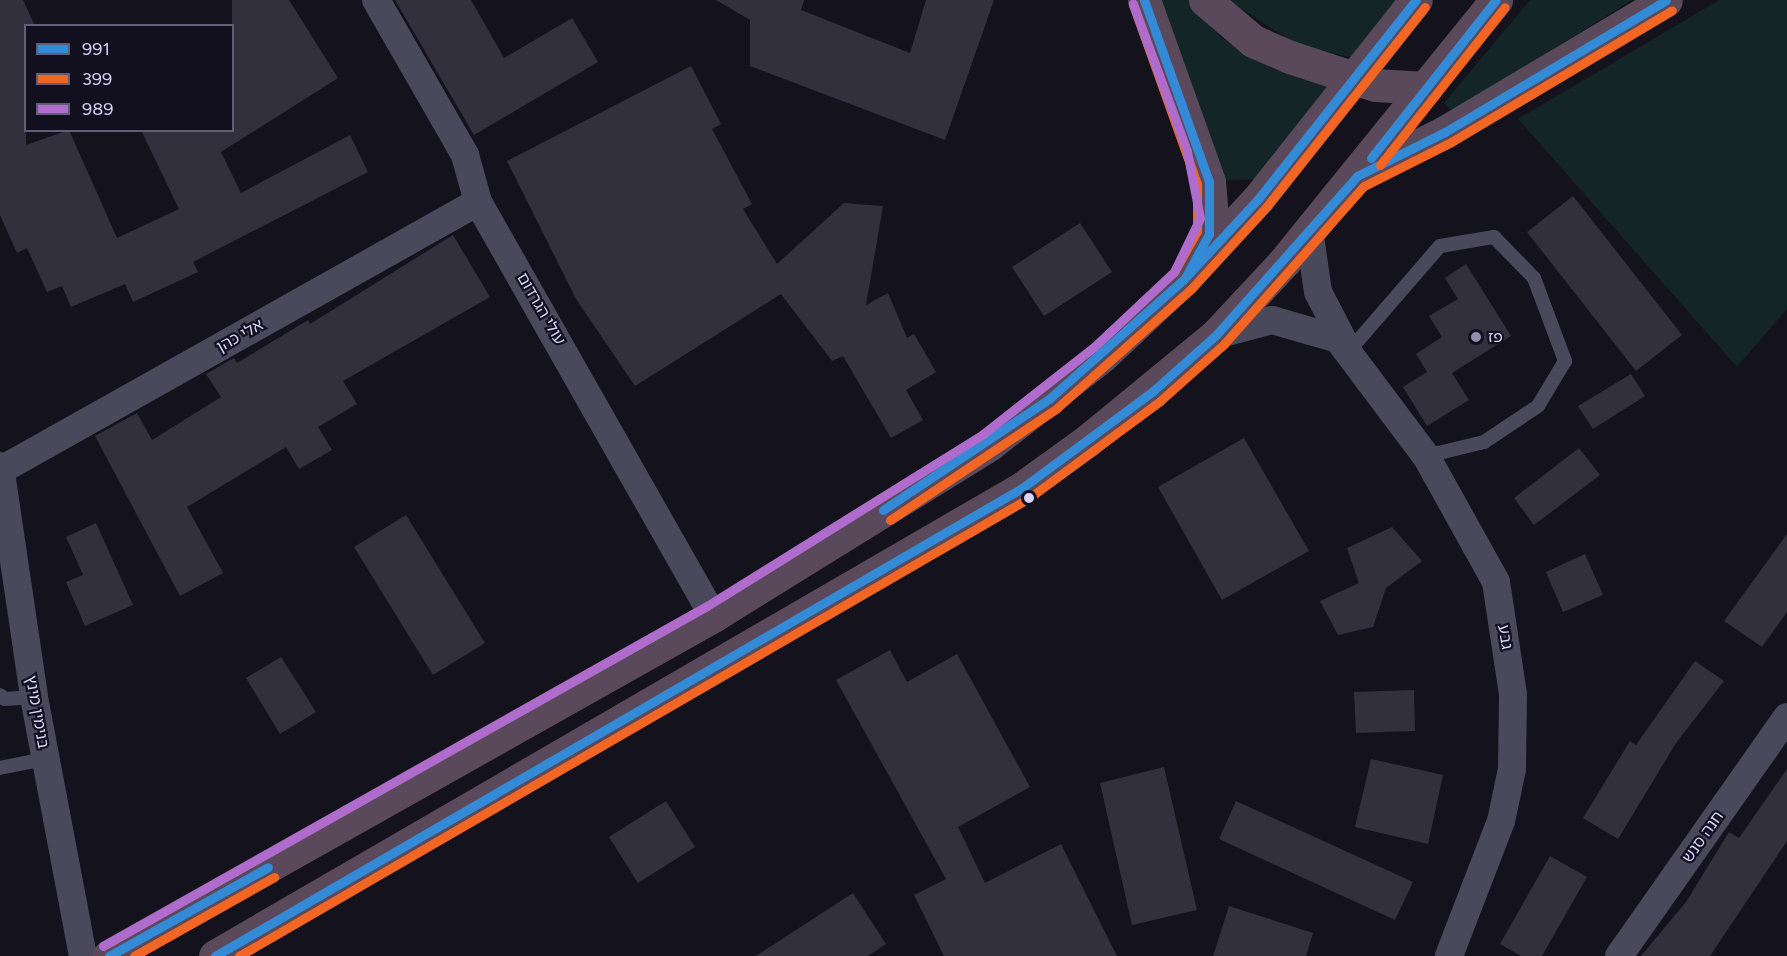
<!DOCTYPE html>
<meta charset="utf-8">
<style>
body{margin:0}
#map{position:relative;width:1787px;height:956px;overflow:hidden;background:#14121c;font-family:Figtree,"Noto Sans Hebrew",sans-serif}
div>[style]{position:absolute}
.green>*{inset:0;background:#132526}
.building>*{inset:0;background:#33303e}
.lane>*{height:14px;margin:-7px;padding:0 7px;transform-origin:7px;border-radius:7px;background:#4a485b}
.street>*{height:28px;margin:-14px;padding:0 14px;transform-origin:14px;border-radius:14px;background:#4a485b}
.highway>*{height:33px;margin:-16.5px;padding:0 16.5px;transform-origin:16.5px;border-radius:16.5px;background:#59495b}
.bus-1>*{height:9px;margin:-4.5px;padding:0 4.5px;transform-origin:4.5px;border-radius:4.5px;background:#338bd7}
.bus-2>*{height:9px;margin:-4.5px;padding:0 4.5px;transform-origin:4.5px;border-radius:4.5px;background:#f26522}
.bus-3>*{height:9px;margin:-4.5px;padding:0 4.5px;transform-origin:4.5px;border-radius:4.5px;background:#b06ccc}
.dots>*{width:16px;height:16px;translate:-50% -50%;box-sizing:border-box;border:3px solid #120f1f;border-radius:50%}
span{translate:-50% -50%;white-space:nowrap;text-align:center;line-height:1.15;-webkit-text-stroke:4.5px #120f1f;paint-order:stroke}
.street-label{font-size:16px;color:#d8d2fa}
.poi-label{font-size:16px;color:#d8d2fa}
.left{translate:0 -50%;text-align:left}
.legend{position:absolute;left:24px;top:24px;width:210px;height:108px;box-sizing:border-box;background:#120f1f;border:2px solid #615d77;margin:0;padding:8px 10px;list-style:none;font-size:18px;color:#d8d2fa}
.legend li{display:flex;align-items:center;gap:12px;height:30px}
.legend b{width:30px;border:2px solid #615d77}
</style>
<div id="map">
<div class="green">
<div style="clip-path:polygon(1156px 0,1189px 0,1220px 37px,1272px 68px,1339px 83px,1257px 179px,1219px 181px)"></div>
<div style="clip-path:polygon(1228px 0,1402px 0,1354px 58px,1297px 45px)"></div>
<div style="clip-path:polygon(1530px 0,1632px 0,1452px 112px,1444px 103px)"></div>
<div style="clip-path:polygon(1719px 0,1787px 0,1787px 309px,1737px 367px,1518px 119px)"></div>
</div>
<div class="building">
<div style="clip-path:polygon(0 0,23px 0,35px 26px,26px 26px,26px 145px,69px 130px,117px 238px,179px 209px,141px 130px,232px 130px,232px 0,289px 0,338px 78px,221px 152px,241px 193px,350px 135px,368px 172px,193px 262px,198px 272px,133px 302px,125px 284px,71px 307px,62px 286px,47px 292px,27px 248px,17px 253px,0 215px)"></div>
<div style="clip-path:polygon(395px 0,471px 0,504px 58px,572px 18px,598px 62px,474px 135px)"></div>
<div style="clip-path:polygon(716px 0,804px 0,801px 10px,910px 53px,926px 0,994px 0,945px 140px,750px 66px,750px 20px)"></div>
<div style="clip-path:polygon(691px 66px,721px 124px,712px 129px,752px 204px,743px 209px,777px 264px,844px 203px,883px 206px,866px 305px,888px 293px,907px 338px,914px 334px,936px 372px,906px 390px,923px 420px,891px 438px,843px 356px,832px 361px,781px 294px,635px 386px,576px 299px,507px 161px)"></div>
<div style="clip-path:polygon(1573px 196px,1682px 335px,1636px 371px,1527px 232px)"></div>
<div style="clip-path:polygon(1080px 223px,1112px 272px,1044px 316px,1012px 267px)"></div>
<div style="clip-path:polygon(453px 235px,490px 297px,343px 381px,357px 404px,318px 427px,332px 450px,299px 469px,286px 447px,187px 507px,223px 573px,180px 596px,95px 436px,137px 413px,152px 440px,221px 397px,206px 374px,234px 358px,237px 363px,308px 320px,310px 324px)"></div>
<div style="clip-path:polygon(1466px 264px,1511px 336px,1452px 373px,1469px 400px,1427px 426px,1403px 387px,1427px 372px,1416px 354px,1442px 337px,1429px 316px,1458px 299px,1445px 278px)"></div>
<div style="clip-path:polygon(1631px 374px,1645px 396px,1593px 429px,1578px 406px)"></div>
<div style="clip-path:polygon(1244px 438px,1309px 551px,1222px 600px,1158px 487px)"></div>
<div style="clip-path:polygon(1579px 448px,1600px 475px,1534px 525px,1514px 498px)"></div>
<div style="clip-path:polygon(406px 515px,485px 643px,433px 675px,354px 547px)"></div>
<div style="clip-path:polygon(96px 523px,133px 605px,85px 626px,66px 582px,83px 575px,66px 537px)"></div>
<div style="clip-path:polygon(1392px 527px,1422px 561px,1386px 588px,1373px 627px,1338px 635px,1320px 601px,1359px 583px,1347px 548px)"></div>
<div style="clip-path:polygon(1787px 534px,1787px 612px,1762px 647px,1724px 621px)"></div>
<div style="clip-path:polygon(1585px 554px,1603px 595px,1563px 612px,1546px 572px)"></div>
<div style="clip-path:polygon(890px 650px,907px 682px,957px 654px,1030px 787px,958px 827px,985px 883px,1061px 844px,1117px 956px,944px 956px,914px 895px,946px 879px,836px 680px)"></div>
<div style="clip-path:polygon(281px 657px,316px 712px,280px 734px,246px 678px)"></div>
<div style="clip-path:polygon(1695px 661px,1724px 681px,1676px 743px,1618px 839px,1583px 818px,1630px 741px,1636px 745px)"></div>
<div style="clip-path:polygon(1414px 690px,1415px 731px,1356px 733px,1354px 692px)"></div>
<div style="clip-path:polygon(1371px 759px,1443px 775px,1428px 844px,1355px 827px)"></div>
<div style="clip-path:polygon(1164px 767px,1197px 910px,1132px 925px,1100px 783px)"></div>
<div style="clip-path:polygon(1787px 769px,1787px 841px,1710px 956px,1641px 956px,1686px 902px,1729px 832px,1739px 838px)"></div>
<div style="clip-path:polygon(666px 801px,695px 847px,638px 883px,609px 837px)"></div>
<div style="clip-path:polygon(1236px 801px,1413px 882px,1395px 920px,1219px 839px)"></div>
<div style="clip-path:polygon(1550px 856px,1587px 877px,1542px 956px,1521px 956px,1500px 944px)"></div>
<div style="clip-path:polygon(853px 893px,886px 944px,868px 956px,756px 956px)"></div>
<div style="clip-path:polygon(1229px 906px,1313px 933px,1306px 956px,1213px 956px)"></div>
</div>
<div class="lane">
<div style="left:1349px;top:351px;width:139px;rotate:-49.1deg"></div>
<div style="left:1440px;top:246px;width:55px;rotate:-9.5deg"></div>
<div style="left:1494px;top:237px;width:57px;rotate:45.7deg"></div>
<div style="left:1534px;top:278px;width:89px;rotate:69.5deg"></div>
<div style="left:1565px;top:361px;width:52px;rotate:121deg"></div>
<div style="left:1538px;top:406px;width:65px;rotate:146.3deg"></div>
<div style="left:1484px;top:442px;width:60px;rotate:166.4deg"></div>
<div style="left:0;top:695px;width:6px;rotate:39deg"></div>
<div style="left:5px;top:699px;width:29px;rotate:-4deg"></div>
<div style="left:0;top:768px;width:46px;rotate:-11.3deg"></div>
</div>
<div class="street">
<div style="left:376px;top:0;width:179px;rotate:60.1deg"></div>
<div style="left:465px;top:155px;width:49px;rotate:74.5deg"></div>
<div style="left:478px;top:202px;width:476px;rotate:60.4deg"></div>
<div style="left:1309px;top:230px;width:63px;rotate:81.7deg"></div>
<div style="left:1318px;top:292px;width:61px;rotate:62.6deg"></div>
<div style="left:1216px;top:335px;width:58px;rotate:-15deg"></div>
<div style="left:1272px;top:320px;width:69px;rotate:16.1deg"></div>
<div style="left:1338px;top:339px;width:146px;rotate:53.1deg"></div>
<div style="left:1426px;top:456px;width:144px;rotate:60.9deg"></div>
<div style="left:1496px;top:582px;width:114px;rotate:81.4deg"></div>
<div style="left:1513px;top:695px;width:74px;rotate:90.8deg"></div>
<div style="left:1512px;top:769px;width:53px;rotate:101.9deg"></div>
<div style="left:1501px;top:821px;width:145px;rotate:111.1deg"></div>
<div style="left:0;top:466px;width:233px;rotate:81.6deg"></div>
<div style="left:34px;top:697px;width:264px;rotate:79.3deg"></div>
<div style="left:1px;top:470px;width:547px;rotate:-29.33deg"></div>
<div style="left:1619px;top:956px;width:292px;rotate:-54.9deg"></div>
</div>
<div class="highway">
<div style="left:1144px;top:0;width:193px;rotate:70.3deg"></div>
<div style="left:1209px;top:182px;width:37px;rotate:85deg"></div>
<div style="left:1212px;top:219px;width:40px;rotate:110.2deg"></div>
<div style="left:1205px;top:0;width:63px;rotate:40.5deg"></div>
<div style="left:1253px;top:41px;width:40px;rotate:23.4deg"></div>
<div style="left:1290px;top:57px;width:89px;rotate:18.2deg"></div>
<div style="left:1375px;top:85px;width:51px;rotate:3.4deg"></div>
<div style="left:1361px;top:174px;width:94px;rotate:-26.6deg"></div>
<div style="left:1445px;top:132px;width:257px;rotate:-30.8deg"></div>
<div style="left:109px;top:956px;width:693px;rotate:-29.38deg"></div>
<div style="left:713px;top:616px;width:326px;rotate:-31.8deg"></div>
<div style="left:990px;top:444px;width:142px;rotate:-38.2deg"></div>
<div style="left:1102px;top:356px;width:111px;rotate:-43.2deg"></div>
<div style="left:1183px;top:280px;width:110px;rotate:-47.2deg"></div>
<div style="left:1258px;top:199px;width:254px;rotate:-51.6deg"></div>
<div style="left:215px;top:956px;width:933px;rotate:-30.11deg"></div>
<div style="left:1022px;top:488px;width:80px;rotate:-35.9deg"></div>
<div style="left:1087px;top:441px;width:167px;rotate:-39.4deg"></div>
<div style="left:1216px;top:335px;width:100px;rotate:-47deg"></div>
<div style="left:1284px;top:262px;width:337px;rotate:-51deg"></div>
</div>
<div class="bus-1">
<div style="left:1144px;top:0;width:193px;rotate:70.3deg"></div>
<div style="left:1209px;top:182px;width:52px;rotate:90deg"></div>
<div style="left:1209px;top:234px;width:48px;rotate:118.7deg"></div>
<div style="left:1371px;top:158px;width:201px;rotate:-51.7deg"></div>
<div style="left:883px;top:510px;width:201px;rotate:-33.8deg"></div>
<div style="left:1050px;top:398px;width:178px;rotate:-41.6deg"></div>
<div style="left:1183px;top:280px;width:110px;rotate:-47.2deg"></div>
<div style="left:1258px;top:199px;width:254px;rotate:-51.6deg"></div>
<div style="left:109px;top:956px;width:182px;rotate:-29.2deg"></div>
<div style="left:215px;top:956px;width:933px;rotate:-30.11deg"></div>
<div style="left:1022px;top:488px;width:163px;rotate:-36.5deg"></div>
<div style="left:1153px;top:391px;width:84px;rotate:-41.6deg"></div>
<div style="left:1216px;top:335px;width:213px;rotate:-48.4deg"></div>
<div style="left:1357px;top:176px;width:98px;rotate:-26.6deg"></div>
<div style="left:1445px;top:132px;width:257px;rotate:-30.8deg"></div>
</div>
<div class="bus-2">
<div style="left:1133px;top:4px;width:191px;rotate:70.4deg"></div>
<div style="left:1197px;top:184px;width:47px;rotate:90deg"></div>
<div style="left:1197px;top:231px;width:45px;rotate:119.4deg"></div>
<div style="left:1380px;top:165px;width:201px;rotate:-51.7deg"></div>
<div style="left:890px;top:520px;width:201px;rotate:-33.8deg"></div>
<div style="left:1057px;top:408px;width:179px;rotate:-41.6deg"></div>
<div style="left:1191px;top:289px;width:113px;rotate:-47.5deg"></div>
<div style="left:1267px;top:206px;width:254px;rotate:-51.6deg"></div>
<div style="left:134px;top:956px;width:161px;rotate:-29.4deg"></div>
<div style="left:239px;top:956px;width:913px;rotate:-30.1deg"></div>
<div style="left:1029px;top:498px;width:163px;rotate:-36.5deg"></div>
<div style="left:1160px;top:401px;width:86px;rotate:-41.7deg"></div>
<div style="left:1224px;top:344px;width:211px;rotate:-48.5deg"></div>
<div style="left:1364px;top:186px;width:97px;rotate:-26.8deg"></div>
<div style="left:1451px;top:142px;width:257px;rotate:-30.8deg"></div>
</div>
<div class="bus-3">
<div style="left:103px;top:946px;width:693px;rotate:-29.38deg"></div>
<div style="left:707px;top:606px;width:325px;rotate:-31.9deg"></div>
<div style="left:983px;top:434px;width:141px;rotate:-38.1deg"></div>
<div style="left:1094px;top:347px;width:110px;rotate:-43.2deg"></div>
<div style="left:1174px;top:272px;width:60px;rotate:-64.3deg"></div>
<div style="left:1200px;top:218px;width:68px;rotate:-101deg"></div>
<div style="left:1187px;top:151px;width:157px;rotate:-110.2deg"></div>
</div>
<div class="dots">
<div style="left:1476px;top:337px;background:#938fac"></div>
<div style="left:1029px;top:498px;background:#d8d2fa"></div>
</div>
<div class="street-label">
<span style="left:541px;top:309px;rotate:60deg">עולי הגרדום</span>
<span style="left:240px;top:336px;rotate:-29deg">אלי כהן</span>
<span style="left:1505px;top:637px;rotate:81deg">גבע</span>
<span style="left:37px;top:712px;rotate:80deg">בנימין מינץ</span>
<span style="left:1703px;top:837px;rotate:-55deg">חנה סנש</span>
</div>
<div class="poi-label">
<span class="left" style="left:1488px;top:337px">פז</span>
</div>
<ul class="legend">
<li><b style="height:8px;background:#338bd7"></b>991</li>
<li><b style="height:8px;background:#f26522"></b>399</li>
<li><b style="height:8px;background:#b06ccc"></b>989</li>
</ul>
</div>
